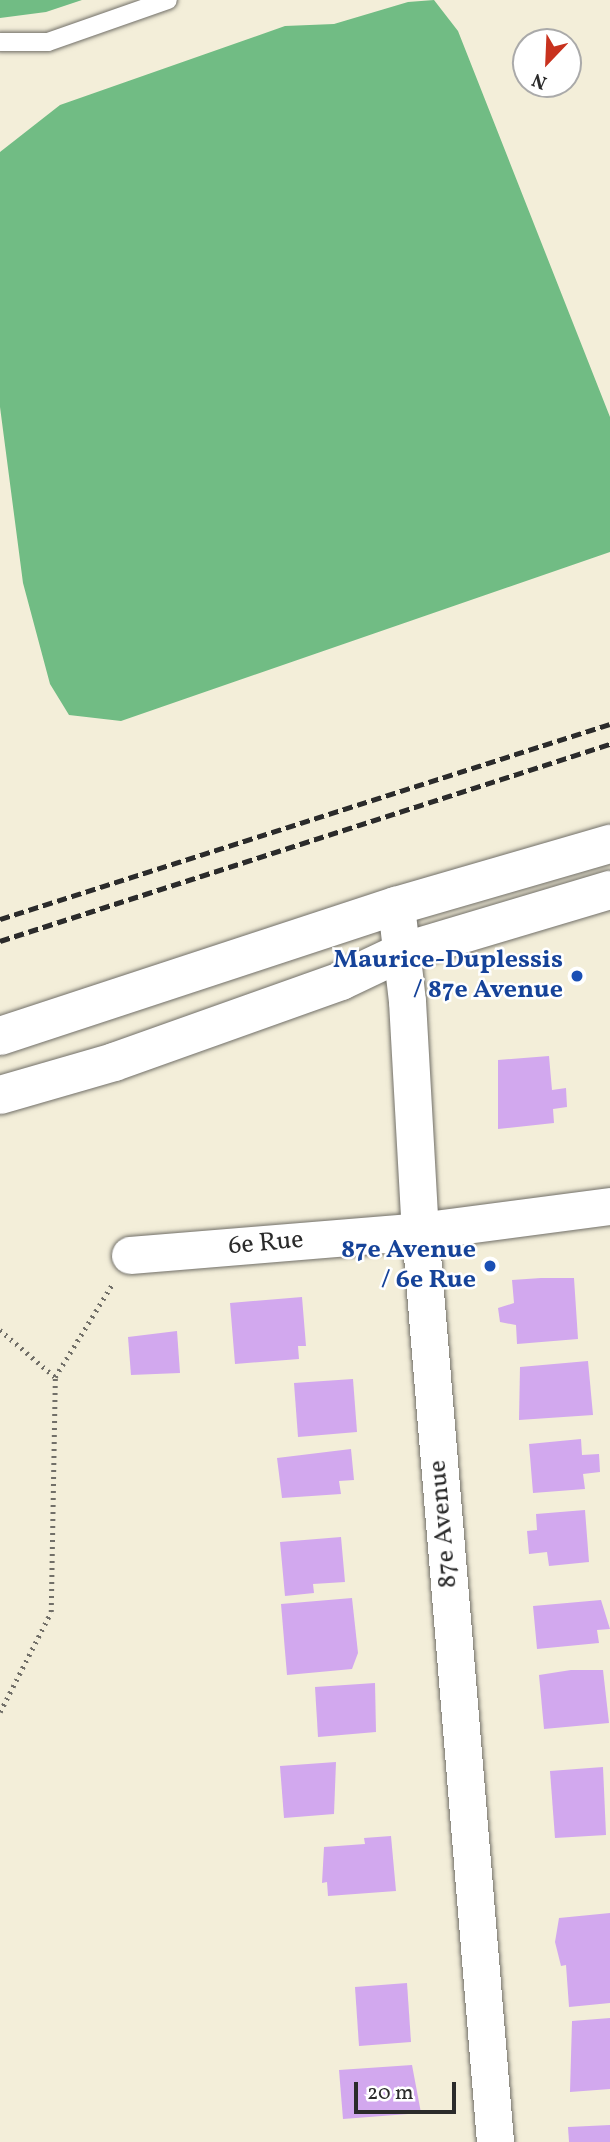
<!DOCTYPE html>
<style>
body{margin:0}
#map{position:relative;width:610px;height:2142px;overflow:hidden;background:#f3eed9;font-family:Vollkorn,serif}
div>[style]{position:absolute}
.forest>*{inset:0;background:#71bc84}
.building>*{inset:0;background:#d2a8ee}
.path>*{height:4.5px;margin-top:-2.25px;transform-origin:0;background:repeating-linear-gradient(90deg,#716f68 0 2px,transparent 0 7px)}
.roads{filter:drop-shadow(0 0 2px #716f68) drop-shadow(0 0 2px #716f68)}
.lane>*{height:18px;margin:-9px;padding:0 9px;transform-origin:9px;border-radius:9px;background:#fff}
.street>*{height:37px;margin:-18.5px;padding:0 18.5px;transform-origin:18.5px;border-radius:18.5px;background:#fff}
.secondary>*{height:38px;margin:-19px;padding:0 19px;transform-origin:19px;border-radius:19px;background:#fff}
.rail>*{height:5px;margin-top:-2.5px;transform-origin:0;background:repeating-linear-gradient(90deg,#2b2b2b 0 10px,transparent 0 15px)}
.dots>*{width:19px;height:19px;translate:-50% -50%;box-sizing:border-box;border:4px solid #fff;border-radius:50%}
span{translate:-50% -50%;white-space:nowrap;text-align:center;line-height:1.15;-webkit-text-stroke:5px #fff;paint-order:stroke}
.transit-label{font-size:26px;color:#164399;font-weight:700}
.right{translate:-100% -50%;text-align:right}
.street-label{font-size:26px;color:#2b2b2b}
.north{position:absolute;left:512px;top:28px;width:70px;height:70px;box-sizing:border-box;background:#fff;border:2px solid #aaa;border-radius:50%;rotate:203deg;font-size:19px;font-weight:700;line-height:28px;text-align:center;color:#2b2b2b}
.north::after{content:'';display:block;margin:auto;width:24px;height:32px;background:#c8321e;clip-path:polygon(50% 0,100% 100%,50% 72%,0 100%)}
.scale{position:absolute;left:354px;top:2082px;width:102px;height:32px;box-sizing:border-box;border:4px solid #2b2b2b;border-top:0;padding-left:9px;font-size:21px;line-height:24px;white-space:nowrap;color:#2b2b2b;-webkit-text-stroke:5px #fff;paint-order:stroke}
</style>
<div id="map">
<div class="forest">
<div style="clip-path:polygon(0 0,82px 0,46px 12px,0 18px)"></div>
<div style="clip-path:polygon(434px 0,458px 31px,610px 417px,610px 552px,121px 721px,69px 715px,50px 684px,23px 583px,0 407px,0 152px,60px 105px,285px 26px,334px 24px,408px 2px)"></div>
</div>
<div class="building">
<div style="clip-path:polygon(549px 1056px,552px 1090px,566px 1088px,567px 1107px,553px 1109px,554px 1123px,498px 1129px,498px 1060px)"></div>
<div style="clip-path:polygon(541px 1278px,574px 1278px,578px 1339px,517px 1344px,516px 1325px,500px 1322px,498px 1308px,514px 1303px,512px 1280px)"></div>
<div style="clip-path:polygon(302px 1297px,306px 1346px,298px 1346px,299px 1359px,235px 1364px,230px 1303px)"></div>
<div style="clip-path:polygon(177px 1331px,180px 1373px,131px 1375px,128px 1337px)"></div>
<div style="clip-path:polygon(588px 1361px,593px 1415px,519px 1420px,520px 1367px)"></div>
<div style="clip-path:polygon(353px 1379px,357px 1432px,298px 1437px,294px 1383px)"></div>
<div style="clip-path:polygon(581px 1439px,582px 1455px,599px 1454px,600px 1472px,583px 1474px,585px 1489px,533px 1493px,529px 1444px)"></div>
<div style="clip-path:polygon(351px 1449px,354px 1480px,339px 1481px,341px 1494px,282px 1498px,277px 1458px)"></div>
<div style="clip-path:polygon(585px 1510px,589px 1562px,549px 1566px,547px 1552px,529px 1554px,527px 1531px,537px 1530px,536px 1514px)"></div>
<div style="clip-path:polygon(341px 1537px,345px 1582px,313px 1584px,314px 1593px,285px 1596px,280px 1542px)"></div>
<div style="clip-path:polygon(352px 1598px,358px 1653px,352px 1669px,287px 1675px,281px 1604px)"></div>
<div style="clip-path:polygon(601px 1600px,610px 1629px,597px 1630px,599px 1643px,537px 1649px,533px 1606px)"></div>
<div style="clip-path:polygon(571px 1670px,603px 1670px,609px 1723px,544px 1729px,539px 1675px)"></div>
<div style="clip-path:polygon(375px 1683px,376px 1732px,318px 1737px,315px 1687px)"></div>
<div style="clip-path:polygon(336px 1762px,334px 1814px,284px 1818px,280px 1766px)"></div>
<div style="clip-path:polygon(603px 1767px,606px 1835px,555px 1838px,550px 1771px)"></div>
<div style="clip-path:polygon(391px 1836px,396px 1891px,328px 1896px,327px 1882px,322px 1883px,324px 1847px,365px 1844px,364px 1838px)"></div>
<div style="clip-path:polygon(610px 1913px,610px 2003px,569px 2007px,566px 1965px,561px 1966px,555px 1942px,559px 1918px)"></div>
<div style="clip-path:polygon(407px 1983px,411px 2042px,359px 2046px,355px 1987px)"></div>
<div style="clip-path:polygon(610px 2018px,610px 2089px,570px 2092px,572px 2021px)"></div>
<div style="clip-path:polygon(412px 2065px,421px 2113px,343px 2119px,339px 2070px)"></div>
<div style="clip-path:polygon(610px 2125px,610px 2142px,569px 2142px,568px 2127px)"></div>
</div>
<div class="path">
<div style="left:0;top:1330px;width:72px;rotate:40.5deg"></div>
<div style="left:0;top:1712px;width:112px;rotate:-63deg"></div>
<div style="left:51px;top:1612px;width:235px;rotate:-89deg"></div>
<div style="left:55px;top:1377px;width:110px;rotate:-58.3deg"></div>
</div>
<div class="roads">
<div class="lane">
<div style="left:0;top:42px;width:48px"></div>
<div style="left:48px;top:42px;width:127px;rotate:-19.3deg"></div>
</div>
<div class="street">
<div style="left:396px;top:906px;width:96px;rotate:83.4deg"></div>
<div style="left:407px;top:1001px;width:230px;rotate:86.8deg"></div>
<div style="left:420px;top:1231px;width:914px;rotate:85.29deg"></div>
<div style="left:130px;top:1255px;width:291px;rotate:-4.7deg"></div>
<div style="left:420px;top:1231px;width:192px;rotate:-7.5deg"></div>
</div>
<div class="secondary">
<div style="left:0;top:1036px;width:417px;rotate:-18.2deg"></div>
<div style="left:396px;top:906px;width:223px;rotate:-16.2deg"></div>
<div style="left:0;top:1095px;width:119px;rotate:-16.1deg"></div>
<div style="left:114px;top:1062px;width:241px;rotate:-19.6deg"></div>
<div style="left:341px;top:981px;width:68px;rotate:-25.4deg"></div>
<div style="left:402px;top:952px;width:217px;rotate:-16.6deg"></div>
</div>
</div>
<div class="rail">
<div style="left:0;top:919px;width:640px;rotate:-17.73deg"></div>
<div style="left:0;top:941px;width:641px;rotate:-17.9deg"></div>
</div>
<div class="dots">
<div style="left:577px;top:976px;background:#1a4fb4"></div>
<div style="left:490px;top:1266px;background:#1a4fb4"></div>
</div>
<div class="transit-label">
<span class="right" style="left:563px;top:976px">Maurice-Duplessis<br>/ 87e Avenue</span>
<span class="right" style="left:476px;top:1266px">87e Avenue<br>/ 6e Rue</span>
</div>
<div class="street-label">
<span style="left:266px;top:1244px;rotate:-5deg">6e Rue</span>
<span style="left:444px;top:1524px;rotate:-95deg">87e Avenue</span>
</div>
<div class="north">N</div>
<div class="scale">20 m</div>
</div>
